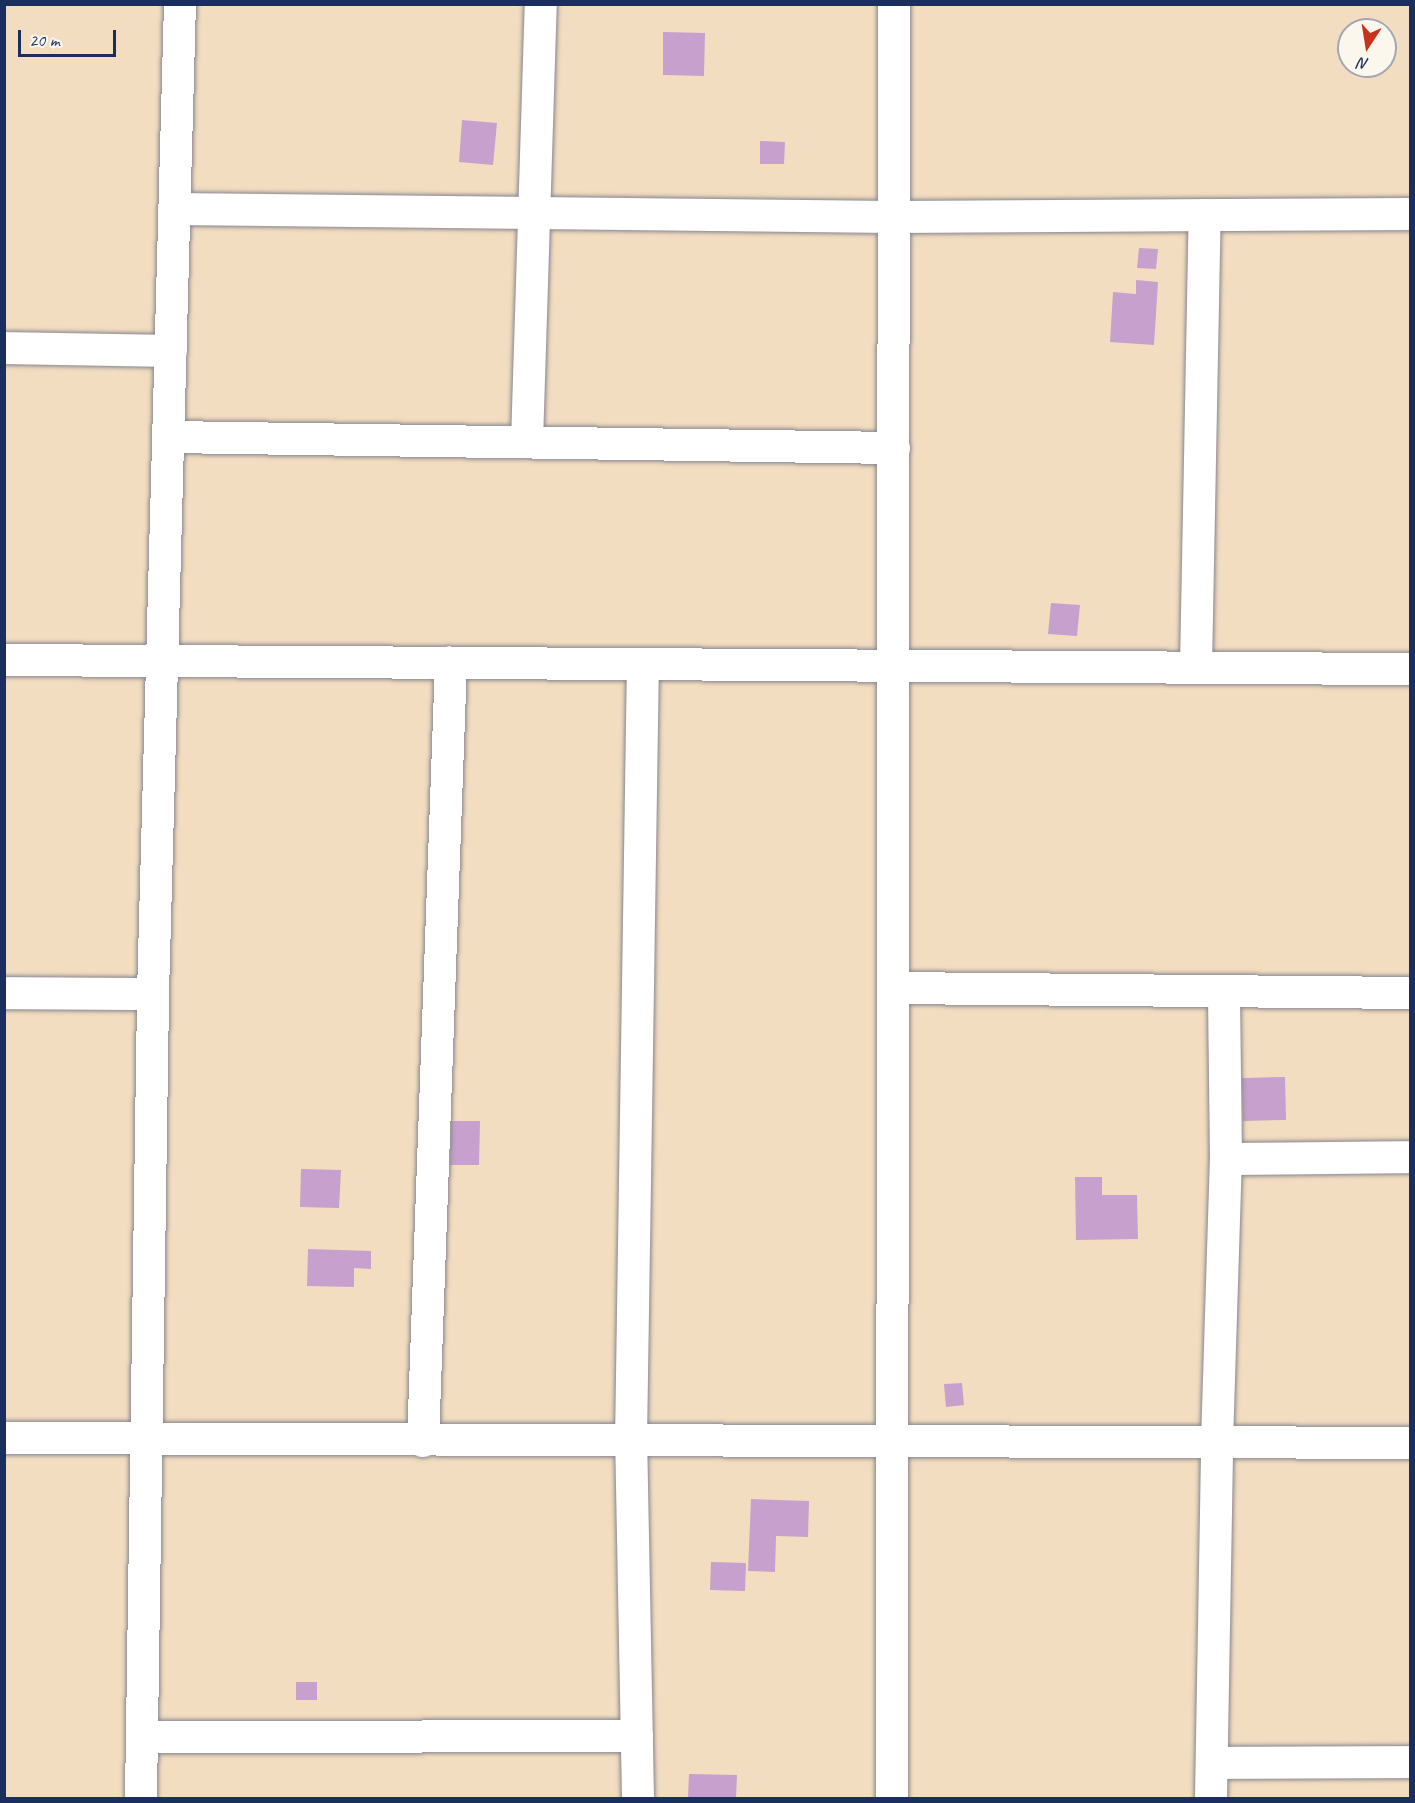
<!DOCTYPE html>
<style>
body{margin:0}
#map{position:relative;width:1415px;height:1803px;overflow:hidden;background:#f3ddc0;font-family:Caveat,sans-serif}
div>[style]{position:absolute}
.building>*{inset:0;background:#c7a0cd}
.roads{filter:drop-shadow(0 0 2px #87868f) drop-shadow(0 0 2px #87868f)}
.street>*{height:32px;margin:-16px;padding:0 16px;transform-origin:16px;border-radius:16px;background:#fff}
span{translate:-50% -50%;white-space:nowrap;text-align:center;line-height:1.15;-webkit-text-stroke:6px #fbf7ec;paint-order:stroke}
.frame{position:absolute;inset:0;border:6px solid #1b2f5e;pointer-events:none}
.north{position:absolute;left:1337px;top:18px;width:60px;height:60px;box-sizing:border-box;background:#fbf7ec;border:2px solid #a1a7b3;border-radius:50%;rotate:192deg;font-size:16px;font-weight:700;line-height:24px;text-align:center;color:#1b2f5e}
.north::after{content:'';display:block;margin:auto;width:21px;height:27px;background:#c8321e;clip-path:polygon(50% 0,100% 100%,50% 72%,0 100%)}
.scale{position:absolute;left:18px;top:30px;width:98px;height:27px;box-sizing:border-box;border:3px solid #1b2f5e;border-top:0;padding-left:8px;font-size:18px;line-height:21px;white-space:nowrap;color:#1b2f5e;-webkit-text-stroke:4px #fbf7ec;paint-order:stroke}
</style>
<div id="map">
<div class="building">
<div style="clip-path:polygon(663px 32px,705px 33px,704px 76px,663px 75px)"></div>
<div style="clip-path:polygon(462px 120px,497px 123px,493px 165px,459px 162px)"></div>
<div style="clip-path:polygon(760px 141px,785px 142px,784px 164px,760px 164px)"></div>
<div style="clip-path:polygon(1139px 248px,1158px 249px,1156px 269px,1137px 268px)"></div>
<div style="clip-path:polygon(1136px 280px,1158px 282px,1154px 345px,1110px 342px,1113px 292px,1136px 294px)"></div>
<div style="clip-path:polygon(1051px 603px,1080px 605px,1077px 636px,1048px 634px)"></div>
<div style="clip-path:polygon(1285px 1077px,1286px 1120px,1243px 1121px,1242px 1078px)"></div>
<div style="clip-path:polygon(451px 1121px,480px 1121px,479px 1165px,450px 1165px)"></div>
<div style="clip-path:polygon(301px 1169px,341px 1170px,339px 1208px,300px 1207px)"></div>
<div style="clip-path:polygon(1075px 1177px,1102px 1177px,1102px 1195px,1137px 1195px,1138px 1239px,1076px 1240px)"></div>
<div style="clip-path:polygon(308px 1249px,371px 1251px,371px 1269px,354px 1268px,354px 1287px,307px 1286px)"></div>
<div style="clip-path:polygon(962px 1383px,964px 1405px,946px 1407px,944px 1384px)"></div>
<div style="clip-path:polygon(751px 1499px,809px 1501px,808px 1537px,776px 1536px,775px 1572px,748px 1571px)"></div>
<div style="clip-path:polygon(711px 1562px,746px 1563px,745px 1591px,710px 1590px)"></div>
<div style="clip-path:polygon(296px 1682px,317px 1682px,317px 1700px,296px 1700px)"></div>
<div style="clip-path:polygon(689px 1774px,737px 1775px,736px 1798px,688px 1798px)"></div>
</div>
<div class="roads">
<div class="street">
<div style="left:175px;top:209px;width:719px;rotate:0.64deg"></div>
<div style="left:894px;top:217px;width:516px;rotate:-0.33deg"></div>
<div style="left:4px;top:348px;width:167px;rotate:1deg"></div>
<div style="left:169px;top:437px;width:725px;rotate:0.87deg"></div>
<div style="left:527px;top:442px;width:438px;rotate:-88.2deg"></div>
<div style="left:4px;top:660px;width:1406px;rotate:0.37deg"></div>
<div style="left:1196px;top:667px;width:452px;rotate:-88.9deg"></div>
<div style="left:893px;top:988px;width:517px;rotate:0.55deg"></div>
<div style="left:4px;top:993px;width:149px;rotate:0.4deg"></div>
<div style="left:1226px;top:1159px;width:184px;rotate:-0.6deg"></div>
<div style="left:4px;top:1438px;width:1406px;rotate:0.2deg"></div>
<div style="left:423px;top:1441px;width:779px;rotate:-87.94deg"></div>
<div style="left:142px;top:1737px;width:495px;rotate:-0.1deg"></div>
<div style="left:1212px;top:1763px;width:198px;rotate:-0.3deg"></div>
<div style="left:141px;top:1798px;width:804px;rotate:-89.14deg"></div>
<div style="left:153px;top:994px;width:990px;rotate:-88.44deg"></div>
<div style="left:638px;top:1798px;width:357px;rotate:-91.1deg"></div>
<div style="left:631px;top:1441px;width:777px;rotate:-89.12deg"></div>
<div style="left:892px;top:1798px;width:1794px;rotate:-89.94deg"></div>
<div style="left:1211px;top:1798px;width:356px;rotate:-89deg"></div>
<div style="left:1217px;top:1442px;width:283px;rotate:-88.2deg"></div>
<div style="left:1226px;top:1159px;width:168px;rotate:-90.7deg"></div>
</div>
</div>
<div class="frame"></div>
<div class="north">N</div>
<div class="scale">20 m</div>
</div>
